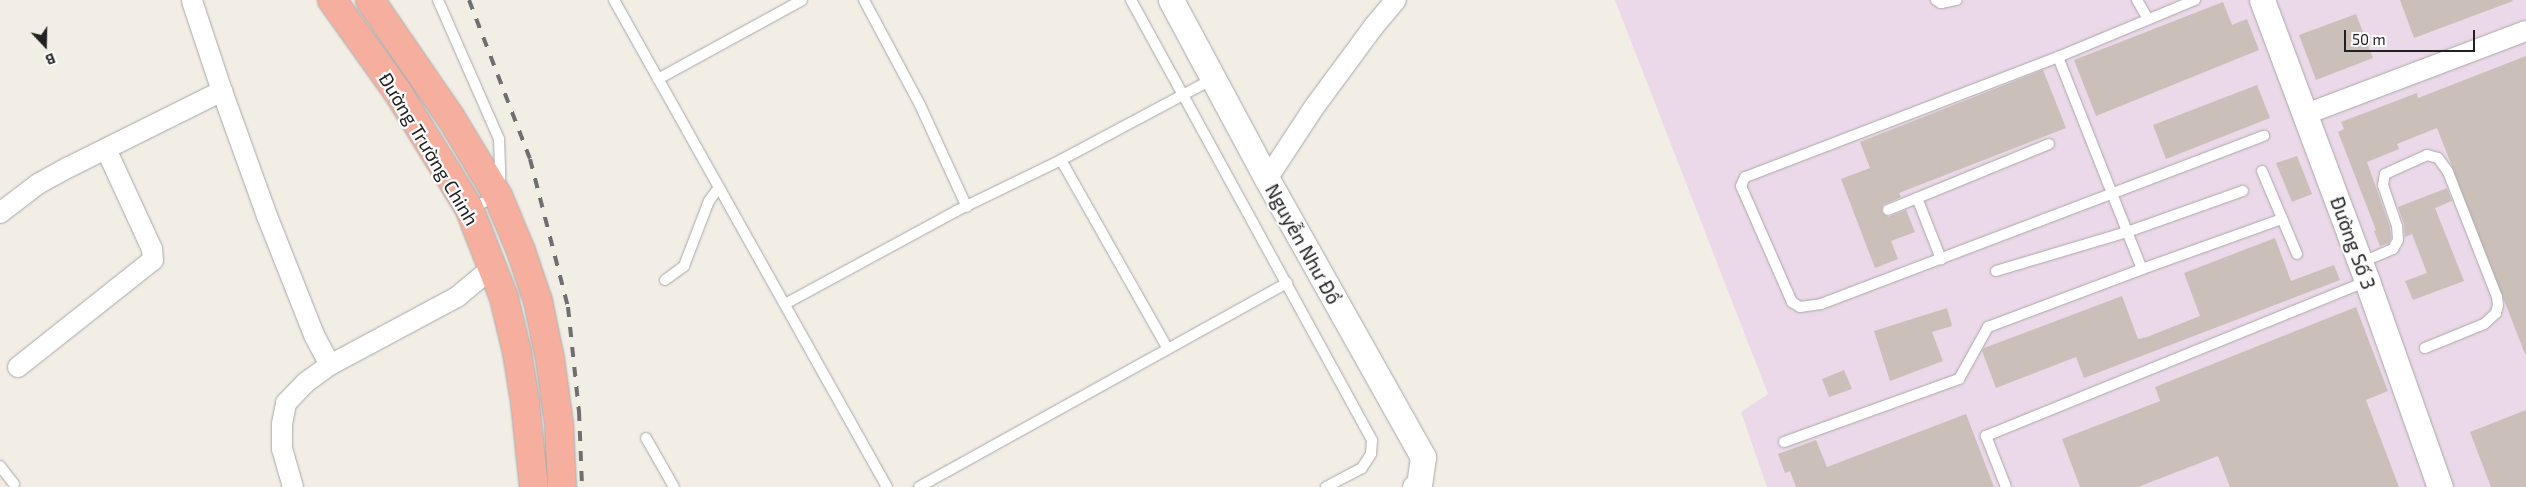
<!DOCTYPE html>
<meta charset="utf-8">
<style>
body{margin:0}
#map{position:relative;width:2526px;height:487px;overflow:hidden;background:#f2eee6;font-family:"Exo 2",sans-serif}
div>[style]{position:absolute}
.industrial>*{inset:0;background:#ebd8e8}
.building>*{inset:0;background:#cac0b9}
.roads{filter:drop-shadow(0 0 1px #a8a8a8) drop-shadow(0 0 1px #a8a8a8)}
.service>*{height:10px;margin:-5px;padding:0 5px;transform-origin:5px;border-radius:5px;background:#fff}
.minor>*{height:20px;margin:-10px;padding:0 10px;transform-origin:10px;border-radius:10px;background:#fff}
.tertiary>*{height:25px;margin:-12.5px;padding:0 12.5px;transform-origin:12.5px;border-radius:12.5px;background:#fff}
.trunk>*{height:28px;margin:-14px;padding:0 14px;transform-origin:14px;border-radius:14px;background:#f6ae9e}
.rail>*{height:4px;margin-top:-2px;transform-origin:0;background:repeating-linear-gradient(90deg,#6f6f6f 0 10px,transparent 0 20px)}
span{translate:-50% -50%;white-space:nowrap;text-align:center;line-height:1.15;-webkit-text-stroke:4.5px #fff;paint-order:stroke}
.street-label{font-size:19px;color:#212121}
.north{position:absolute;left:20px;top:20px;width:50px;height:50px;-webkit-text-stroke:4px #fff;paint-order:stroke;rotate:159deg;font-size:14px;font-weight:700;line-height:20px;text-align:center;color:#212121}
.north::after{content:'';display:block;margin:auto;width:18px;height:22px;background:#212121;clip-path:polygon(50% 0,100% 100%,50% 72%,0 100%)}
.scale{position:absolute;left:2344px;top:30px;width:131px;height:22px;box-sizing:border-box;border:2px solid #212121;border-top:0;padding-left:6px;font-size:15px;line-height:18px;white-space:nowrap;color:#212121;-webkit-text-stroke:4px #fff;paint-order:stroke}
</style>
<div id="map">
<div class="industrial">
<div style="clip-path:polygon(1615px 0,2526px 0,2526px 487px,1767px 487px,1741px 412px,1768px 394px)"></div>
</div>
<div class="building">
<div style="clip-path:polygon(2400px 0,2512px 0,2513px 1px,2414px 38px)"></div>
<div style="clip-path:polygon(2223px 2px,2232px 25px,2247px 19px,2259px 50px,2096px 116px,2074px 60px)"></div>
<div style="clip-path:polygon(2356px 14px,2373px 58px,2316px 80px,2299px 35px)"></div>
<div style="clip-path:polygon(2526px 56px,2526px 354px,2525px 354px,2437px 128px,2397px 144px,2399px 149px,2367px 162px,2390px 227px,2391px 238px,2389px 243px,2380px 246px,2374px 231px,2376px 230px,2338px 132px,2344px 129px,2341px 122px,2417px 93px,2418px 98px)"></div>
<div style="clip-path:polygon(2043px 70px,2066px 128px,1899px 193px,1901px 197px,1883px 205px,1882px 212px,1888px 217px,1906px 210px,1915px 232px,1891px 241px,1898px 259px,1875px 268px,1841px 179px,1870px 168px,1860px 142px)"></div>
<div style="clip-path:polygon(2257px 85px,2270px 118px,2166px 159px,2153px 125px)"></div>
<div style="clip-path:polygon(2297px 156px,2312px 194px,2292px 202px,2276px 163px)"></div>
<div style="clip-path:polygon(2447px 188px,2452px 201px,2435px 208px,2464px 281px,2413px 300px,2405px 281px,2427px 273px,2412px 234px,2405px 237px,2404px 224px,2398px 207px)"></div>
<div style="clip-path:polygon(2275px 238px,2291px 281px,2334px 265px,2340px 280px,2084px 378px,2076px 357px,1996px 388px,1982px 351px,1984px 348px,2122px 296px,2138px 339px,2147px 337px,2200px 316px,2184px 273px)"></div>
<div style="clip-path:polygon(2356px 307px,2388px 391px,2366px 400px,2399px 487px,2230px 487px,2218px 456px,2138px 487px,2080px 487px,2062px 439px,2160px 401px,2155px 387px)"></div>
<div style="clip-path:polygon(1947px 308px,1952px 326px,1932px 332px,1943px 361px,1890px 381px,1874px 331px)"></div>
<div style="clip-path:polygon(1844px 370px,1852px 389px,1829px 397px,1822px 379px)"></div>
<div style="clip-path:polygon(2526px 410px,2526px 487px,2491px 487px,2470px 432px)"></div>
<div style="clip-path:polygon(1966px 414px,1994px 487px,1796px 487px,1790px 471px,1785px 473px,1778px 454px,1816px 440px,1827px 467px)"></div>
</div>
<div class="roads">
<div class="service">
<div style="left:438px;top:0;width:152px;rotate:66.3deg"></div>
<div style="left:499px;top:139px;width:38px;rotate:88deg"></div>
<div style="left:500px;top:177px;width:19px;rotate:96deg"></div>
<div style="left:498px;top:196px;width:30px;rotate:156deg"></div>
<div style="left:614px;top:0;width:558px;rotate:60.73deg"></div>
<div style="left:864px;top:0;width:119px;rotate:61.9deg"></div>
<div style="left:920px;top:105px;width:112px;rotate:65.3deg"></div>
<div style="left:1131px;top:0;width:502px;rotate:61.29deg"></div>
<div style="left:1372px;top:440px;width:14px;rotate:94deg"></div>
<div style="left:1371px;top:454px;width:17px;rotate:123deg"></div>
<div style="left:1362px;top:468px;width:41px;rotate:152.2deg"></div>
<div style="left:1936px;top:0;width:6px;rotate:31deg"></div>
<div style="left:1941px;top:3px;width:16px;rotate:-11deg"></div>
<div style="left:2137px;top:0;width:22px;rotate:60deg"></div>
<div style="left:2195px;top:0;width:148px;rotate:157.4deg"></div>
<div style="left:2058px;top:57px;width:335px;rotate:159deg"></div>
<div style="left:1745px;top:177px;width:10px;rotate:114deg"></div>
<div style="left:1741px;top:186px;width:127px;rotate:66.3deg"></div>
<div style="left:1792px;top:302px;width:9px;rotate:32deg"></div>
<div style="left:1800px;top:307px;width:21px;rotate:-8deg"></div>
<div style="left:1821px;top:304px;width:474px;rotate:-20.8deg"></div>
<div style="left:2058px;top:57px;width:228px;rotate:68.4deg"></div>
<div style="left:658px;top:79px;width:164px;rotate:-28.7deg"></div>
<div style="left:1061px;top:160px;width:217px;rotate:60.5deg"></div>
<div style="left:2262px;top:171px;width:90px;rotate:67.1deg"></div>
<div style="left:1917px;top:198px;width:66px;rotate:68.5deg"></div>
<div style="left:1888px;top:210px;width:174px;rotate:-22.3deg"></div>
<div style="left:2360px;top:263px;width:36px;rotate:-23deg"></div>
<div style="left:2393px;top:249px;width:10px;rotate:-61deg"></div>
<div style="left:2398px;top:240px;width:14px;rotate:-94deg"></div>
<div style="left:2397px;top:226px;width:43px;rotate:-108.9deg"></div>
<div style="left:2383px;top:185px;width:11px;rotate:-80deg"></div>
<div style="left:2385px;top:174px;width:46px;rotate:-24.3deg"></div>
<div style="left:2427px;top:155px;width:11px;rotate:15deg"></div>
<div style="left:2438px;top:158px;width:17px;rotate:54deg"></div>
<div style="left:2448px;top:172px;width:134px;rotate:68.6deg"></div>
<div style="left:2497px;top:297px;width:8px;rotate:83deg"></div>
<div style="left:2498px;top:305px;width:8px;rotate:104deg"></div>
<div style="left:2496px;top:313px;width:16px;rotate:137deg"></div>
<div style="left:2484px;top:324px;width:64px;rotate:157.9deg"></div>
<div style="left:1996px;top:271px;width:137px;rotate:-16.6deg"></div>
<div style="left:2127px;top:232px;width:123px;rotate:-19.5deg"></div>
<div style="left:665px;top:280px;width:24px;rotate:-36deg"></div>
<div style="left:684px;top:266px;width:70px;rotate:-69deg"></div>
<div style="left:709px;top:201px;width:17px;rotate:-54deg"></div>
<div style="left:785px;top:304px;width:195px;rotate:-28.5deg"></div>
<div style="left:956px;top:211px;width:117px;rotate:-25.9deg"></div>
<div style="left:1061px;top:160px;width:172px;rotate:-28.1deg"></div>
<div style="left:646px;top:438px;width:56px;rotate:60.3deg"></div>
<div style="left:1784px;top:442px;width:186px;rotate:-19.8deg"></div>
<div style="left:1959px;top:379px;width:60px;rotate:-60.9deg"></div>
<div style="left:1988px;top:327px;width:165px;rotate:-20.6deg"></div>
<div style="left:2142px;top:269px;width:149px;rotate:-19.7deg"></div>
<div style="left:0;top:466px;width:23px;rotate:52deg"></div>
<div style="left:919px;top:487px;width:421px;rotate:-29deg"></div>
<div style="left:2006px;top:487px;width:55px;rotate:-111.4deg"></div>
<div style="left:1986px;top:436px;width:411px;rotate:-22.1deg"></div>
</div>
<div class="minor">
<div style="left:192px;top:1px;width:95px;rotate:71.6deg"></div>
<div style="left:222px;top:91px;width:133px;rotate:70.2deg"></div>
<div style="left:267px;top:216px;width:128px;rotate:68.4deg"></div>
<div style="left:314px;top:335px;width:34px;rotate:62deg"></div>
<div style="left:2306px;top:114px;width:235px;rotate:-20.7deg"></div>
<div style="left:1267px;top:179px;width:87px;rotate:-56.7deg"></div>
<div style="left:1315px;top:106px;width:99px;rotate:-53.6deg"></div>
<div style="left:1374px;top:26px;width:34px;rotate:-50deg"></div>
<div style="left:0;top:213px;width:48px;rotate:-37.3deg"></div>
<div style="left:38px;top:184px;width:35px;rotate:-29deg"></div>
<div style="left:69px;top:167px;width:171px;rotate:-26.4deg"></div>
<div style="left:18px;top:367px;width:172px;rotate:-38.4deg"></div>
<div style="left:153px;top:260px;width:11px;rotate:-95deg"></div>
<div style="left:152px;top:249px;width:110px;rotate:-114.7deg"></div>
<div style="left:293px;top:487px;width:40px;rotate:-106deg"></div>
<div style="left:282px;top:449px;width:25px;rotate:-90deg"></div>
<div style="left:282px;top:424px;width:21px;rotate:-79deg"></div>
<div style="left:286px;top:403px;width:28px;rotate:-46deg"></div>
<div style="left:305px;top:383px;width:31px;rotate:-36deg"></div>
<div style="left:330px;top:365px;width:144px;rotate:-28.2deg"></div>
<div style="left:457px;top:297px;width:47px;rotate:-39.8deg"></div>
</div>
<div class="tertiary">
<div style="left:1171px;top:0;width:203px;rotate:61.8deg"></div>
<div style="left:1267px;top:179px;width:319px;rotate:60.7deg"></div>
<div style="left:1423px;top:457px;width:27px;rotate:98deg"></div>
<div style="left:1419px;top:484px;width:5px;rotate:143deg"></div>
<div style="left:2262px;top:0;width:300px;rotate:69.5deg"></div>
<div style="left:2367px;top:281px;width:219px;rotate:70.5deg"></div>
</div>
<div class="trunk">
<div style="left:332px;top:0;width:112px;rotate:54.5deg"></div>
<div style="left:397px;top:91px;width:137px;rotate:58.4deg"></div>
<div style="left:469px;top:208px;width:97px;rotate:68.7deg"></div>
<div style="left:504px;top:298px;width:56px;rotate:76.5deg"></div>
<div style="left:517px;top:352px;width:51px;rotate:80.9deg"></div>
<div style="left:525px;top:402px;width:85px;rotate:84deg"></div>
<div style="left:370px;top:0;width:143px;rotate:55.5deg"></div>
<div style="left:451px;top:118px;width:91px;rotate:58.9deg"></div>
<div style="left:498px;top:196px;width:60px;rotate:67.3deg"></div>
<div style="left:521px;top:251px;width:53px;rotate:71.2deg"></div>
<div style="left:538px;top:301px;width:59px;rotate:78.3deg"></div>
<div style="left:550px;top:359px;width:66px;rotate:82.1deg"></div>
<div style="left:559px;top:424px;width:63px;rotate:87.3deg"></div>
</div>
</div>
<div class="rail">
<div style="left:469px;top:0;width:170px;rotate:69deg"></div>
<div style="left:530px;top:159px;width:153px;rotate:75.6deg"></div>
<div style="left:568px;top:307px;width:105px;rotate:84deg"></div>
<div style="left:579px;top:411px;width:76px;rotate:87.7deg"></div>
</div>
<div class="street-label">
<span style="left:429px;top:149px;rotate:59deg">Đường Trường Chinh</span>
<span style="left:2353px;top:243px;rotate:70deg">Đường Số 3</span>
<span style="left:1303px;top:244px;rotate:61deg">Nguyễn Như Đổ</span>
</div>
<div class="north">B</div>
<div class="scale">50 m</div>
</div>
